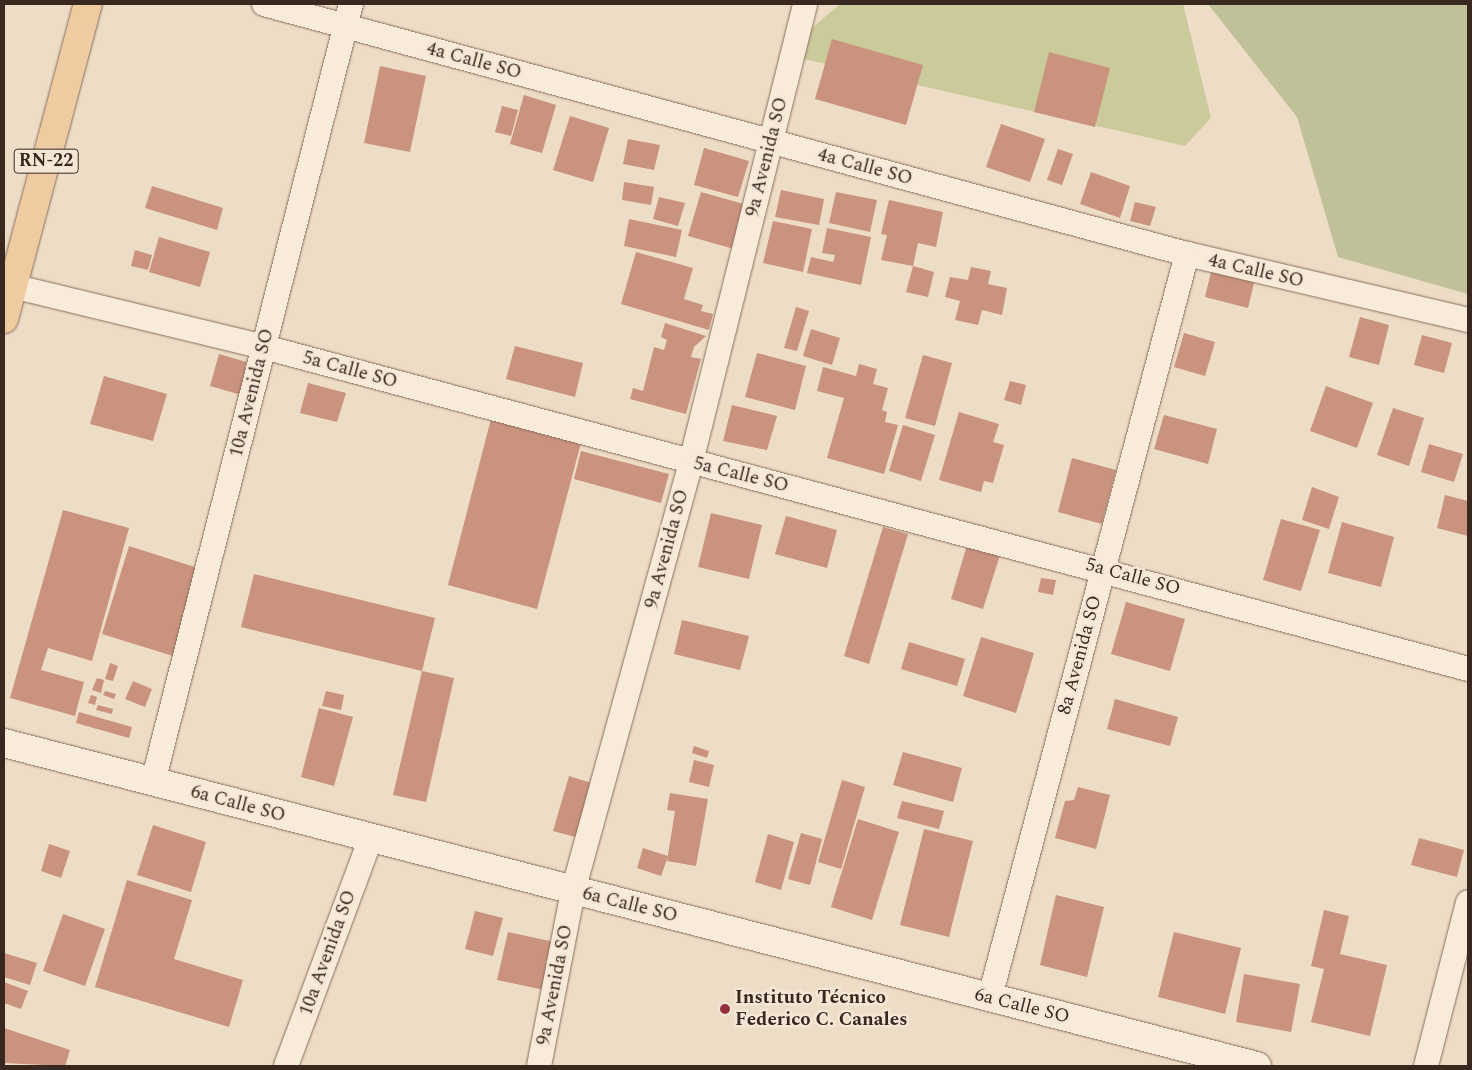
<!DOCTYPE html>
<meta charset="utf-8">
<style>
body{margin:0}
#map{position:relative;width:1472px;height:1070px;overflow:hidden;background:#eddcc6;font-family:Spectral,serif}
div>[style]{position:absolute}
.green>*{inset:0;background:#cbca9a}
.cemetery>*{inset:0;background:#c0c099}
.building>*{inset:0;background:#ca937e}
.roads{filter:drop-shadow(0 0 1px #886e5c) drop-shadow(0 0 1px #886e5c)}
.street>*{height:24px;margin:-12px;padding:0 12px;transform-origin:12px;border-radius:12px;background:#f8ebda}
.secondary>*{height:28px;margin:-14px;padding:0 14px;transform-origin:14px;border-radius:14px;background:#f8ebda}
.primary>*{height:28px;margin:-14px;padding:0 14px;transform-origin:14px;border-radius:14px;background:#eecba0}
.dots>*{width:14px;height:14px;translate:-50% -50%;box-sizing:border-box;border:2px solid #f5e7d6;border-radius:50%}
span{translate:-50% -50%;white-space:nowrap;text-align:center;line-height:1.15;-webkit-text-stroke:5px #f5e7d6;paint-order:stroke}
.shield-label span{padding:1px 4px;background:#f5e7d6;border:1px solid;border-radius:4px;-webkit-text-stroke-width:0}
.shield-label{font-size:18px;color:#392820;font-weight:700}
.street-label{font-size:19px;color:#392820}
.poi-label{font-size:19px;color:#392820;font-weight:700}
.left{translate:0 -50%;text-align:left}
.frame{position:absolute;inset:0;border:5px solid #392820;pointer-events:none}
</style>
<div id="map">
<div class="green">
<div style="clip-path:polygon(840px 4px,1183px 4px,1211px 118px,1185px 146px,782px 54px)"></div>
</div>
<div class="cemetery">
<div style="clip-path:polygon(1208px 4px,1468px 4px,1468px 294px,1338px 257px,1297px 117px)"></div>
</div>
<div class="building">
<div style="clip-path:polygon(832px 39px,923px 65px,906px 125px,815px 99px)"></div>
<div style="clip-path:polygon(1049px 52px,1110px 68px,1095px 127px,1034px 112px)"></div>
<div style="clip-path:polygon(380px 66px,426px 76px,410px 152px,364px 143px)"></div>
<div style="clip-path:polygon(524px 95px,556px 105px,542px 153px,510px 144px)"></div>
<div style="clip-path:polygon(502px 106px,518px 110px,511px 136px,495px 132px)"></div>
<div style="clip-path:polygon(570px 116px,609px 128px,593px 182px,553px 170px)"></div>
<div style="clip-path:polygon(1001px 124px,1045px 139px,1030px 182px,986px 167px)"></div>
<div style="clip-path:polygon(628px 139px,660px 145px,654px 170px,623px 164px)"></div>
<div style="clip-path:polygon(704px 148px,749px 161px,738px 197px,694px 185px)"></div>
<div style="clip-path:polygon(1058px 149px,1073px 154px,1062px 185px,1047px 180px)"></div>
<div style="clip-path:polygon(1091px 172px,1130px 186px,1120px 218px,1080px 204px)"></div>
<div style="clip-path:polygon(624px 182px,654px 187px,651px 205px,622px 200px)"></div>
<div style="clip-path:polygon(152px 186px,223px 208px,217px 230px,145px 208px)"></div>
<div style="clip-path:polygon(781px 190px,824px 199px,819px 225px,775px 217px)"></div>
<div style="clip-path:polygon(701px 192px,747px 205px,734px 249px,688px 236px)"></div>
<div style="clip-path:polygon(836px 192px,877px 200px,870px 232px,829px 223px)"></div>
<div style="clip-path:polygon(659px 197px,685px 203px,678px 226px,653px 219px)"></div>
<div style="clip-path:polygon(889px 200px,943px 212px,936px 247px,918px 243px,913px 266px,881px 260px,887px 235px,881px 234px)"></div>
<div style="clip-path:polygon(1135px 202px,1156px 207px,1150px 226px,1130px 221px)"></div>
<div style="clip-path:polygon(629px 219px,682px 230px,676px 257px,624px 246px)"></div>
<div style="clip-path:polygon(773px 221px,812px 229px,803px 272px,763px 263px)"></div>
<div style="clip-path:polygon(827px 228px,871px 237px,861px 285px,807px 273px,811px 257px,833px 262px,835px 255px,822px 253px)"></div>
<div style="clip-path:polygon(159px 237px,210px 252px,200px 287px,149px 272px)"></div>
<div style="clip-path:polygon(135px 250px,152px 255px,148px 270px,131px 266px)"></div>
<div style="clip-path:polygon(636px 252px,693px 268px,684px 299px,703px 305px,701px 311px,713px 314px,709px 330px,621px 304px)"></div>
<div style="clip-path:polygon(913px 266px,934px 272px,928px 297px,906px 292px)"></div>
<div style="clip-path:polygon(971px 267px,991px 271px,988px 284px,1007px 288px,1002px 315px,982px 310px,978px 325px,955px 320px,960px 301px,945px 297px,950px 277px,968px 280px)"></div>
<div style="clip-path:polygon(1212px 268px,1255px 279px,1248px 308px,1205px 297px)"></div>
<div style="clip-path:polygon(796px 307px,809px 311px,797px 351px,784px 348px)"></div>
<div style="clip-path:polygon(1360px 317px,1389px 325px,1379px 365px,1349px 357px)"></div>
<div style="clip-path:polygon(665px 323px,706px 336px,694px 347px,691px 357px,701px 359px,686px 414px,630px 399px,633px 388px,643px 391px,654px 347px,664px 350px,667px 340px,661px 337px)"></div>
<div style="clip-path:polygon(811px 329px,840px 338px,832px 365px,803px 356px)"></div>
<div style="clip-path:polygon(1184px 333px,1215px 342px,1205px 376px,1174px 367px)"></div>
<div style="clip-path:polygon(1422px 335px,1452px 343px,1444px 373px,1414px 365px)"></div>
<div style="clip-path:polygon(515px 346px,583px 363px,575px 397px,506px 379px)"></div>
<div style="clip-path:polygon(757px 353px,806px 366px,795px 410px,745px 397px)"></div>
<div style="clip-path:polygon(219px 354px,257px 365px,248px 397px,210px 386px)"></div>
<div style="clip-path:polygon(923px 355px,952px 363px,935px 426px,905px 418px)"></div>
<div style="clip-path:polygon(859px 364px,877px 369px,873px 384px,888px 388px,882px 410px,887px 412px,885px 422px,898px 425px,884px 474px,827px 458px,844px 398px,817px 391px,823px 367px,856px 376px)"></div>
<div style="clip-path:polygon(104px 376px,167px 394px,153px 441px,90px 424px)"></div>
<div style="clip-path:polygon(1010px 381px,1026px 385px,1021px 405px,1004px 400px)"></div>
<div style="clip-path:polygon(308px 383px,346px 393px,337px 422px,300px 413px)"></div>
<div style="clip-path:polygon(1326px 386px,1373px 403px,1357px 448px,1310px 431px)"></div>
<div style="clip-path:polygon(732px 405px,777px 416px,767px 450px,723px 441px)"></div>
<div style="clip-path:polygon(1393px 408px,1424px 418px,1409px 466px,1377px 455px)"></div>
<div style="clip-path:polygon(959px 412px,999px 424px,993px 442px,1004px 445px,993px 483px,984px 481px,981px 492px,939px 480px)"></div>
<div style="clip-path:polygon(492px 415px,582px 439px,537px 609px,448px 585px)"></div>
<div style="clip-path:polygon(1164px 415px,1217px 429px,1208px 464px,1154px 449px)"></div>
<div style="clip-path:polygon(903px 425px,935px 435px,921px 481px,889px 471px)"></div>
<div style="clip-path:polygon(1429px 444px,1463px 454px,1454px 482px,1421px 472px)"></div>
<div style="clip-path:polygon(581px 451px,669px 474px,661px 503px,574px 479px)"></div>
<div style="clip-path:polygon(1072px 458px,1116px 470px,1102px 524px,1058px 512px)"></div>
<div style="clip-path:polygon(1312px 487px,1339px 497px,1329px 529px,1302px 520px)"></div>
<div style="clip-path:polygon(1445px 495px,1468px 501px,1468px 536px,1437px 528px)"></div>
<div style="clip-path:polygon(63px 510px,129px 528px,92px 661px,48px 648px,41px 670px,84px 682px,75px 716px,10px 698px)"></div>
<div style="clip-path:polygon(711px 513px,762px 525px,749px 579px,698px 567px)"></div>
<div style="clip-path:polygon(786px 516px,837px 530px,827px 568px,775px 554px)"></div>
<div style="clip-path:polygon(1281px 519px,1320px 530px,1301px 591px,1263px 580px)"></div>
<div style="clip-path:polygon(1342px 522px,1394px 537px,1381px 587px,1328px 573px)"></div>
<div style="clip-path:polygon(883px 527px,908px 534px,869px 664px,844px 656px)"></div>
<div style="clip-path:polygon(967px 545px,1000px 555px,983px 609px,951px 599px)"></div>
<div style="clip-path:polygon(129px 546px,201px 569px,173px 656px,102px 634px)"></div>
<div style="clip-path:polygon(254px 574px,435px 618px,422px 671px,241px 627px)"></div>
<div style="clip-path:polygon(1041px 578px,1056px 580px,1053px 595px,1038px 592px)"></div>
<div style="clip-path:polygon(1126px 602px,1185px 619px,1170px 671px,1111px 654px)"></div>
<div style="clip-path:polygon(682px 620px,749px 636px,740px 670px,674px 654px)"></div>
<div style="clip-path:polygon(981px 637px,1034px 653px,1016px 713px,963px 696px)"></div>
<div style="clip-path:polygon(909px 642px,965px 659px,957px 686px,901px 669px)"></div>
<div style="clip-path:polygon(110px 663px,118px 666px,113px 681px,105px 679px)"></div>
<div style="clip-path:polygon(422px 671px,454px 678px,426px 802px,393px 795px)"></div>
<div style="clip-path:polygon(97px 678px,104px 680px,101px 693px,92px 690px)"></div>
<div style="clip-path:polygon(133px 681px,152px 689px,145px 707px,125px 699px)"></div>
<div style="clip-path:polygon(105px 691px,116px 694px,114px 699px,103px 695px)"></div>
<div style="clip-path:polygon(326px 691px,344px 695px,341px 710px,322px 706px)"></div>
<div style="clip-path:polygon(91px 695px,97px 697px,95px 705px,88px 703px)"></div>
<div style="clip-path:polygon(1115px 699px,1178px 717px,1170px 746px,1107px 729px)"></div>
<div style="clip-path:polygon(98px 705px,113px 709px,112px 714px,96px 710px)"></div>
<div style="clip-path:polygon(319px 708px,353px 717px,334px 786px,301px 777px)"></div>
<div style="clip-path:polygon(79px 712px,132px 727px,129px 738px,76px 723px)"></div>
<div style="clip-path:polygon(694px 746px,709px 751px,707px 758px,692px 753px)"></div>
<div style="clip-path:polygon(903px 752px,962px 768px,953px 802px,893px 785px)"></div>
<div style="clip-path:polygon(694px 760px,714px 765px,709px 787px,689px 782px)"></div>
<div style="clip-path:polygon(569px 776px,595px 784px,579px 838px,553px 831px)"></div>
<div style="clip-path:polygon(842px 780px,865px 787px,841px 869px,818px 862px)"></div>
<div style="clip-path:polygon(1078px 787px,1110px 795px,1096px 849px,1055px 838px,1065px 801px,1074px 800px)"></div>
<div style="clip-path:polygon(670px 793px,708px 799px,696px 866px,667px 861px,675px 811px,667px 810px)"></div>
<div style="clip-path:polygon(902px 801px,944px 811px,939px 829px,897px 818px)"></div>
<div style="clip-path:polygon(858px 819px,899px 832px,872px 920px,831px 907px)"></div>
<div style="clip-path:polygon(153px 825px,206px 842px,191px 892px,137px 875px)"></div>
<div style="clip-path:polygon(924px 829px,973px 841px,949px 937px,900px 925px)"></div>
<div style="clip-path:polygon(801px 833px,822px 839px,810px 885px,788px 879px)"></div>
<div style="clip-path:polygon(768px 834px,794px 842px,781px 890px,755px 882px)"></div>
<div style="clip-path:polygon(1419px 838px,1464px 850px,1457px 877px,1411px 865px)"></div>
<div style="clip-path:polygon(49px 844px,70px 851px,61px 878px,41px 871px)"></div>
<div style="clip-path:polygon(643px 848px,668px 856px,661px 876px,637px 868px)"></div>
<div style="clip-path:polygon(127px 880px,192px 900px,174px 959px,243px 980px,229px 1027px,95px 987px)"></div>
<div style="clip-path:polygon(1056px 895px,1104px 907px,1087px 977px,1040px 965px)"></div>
<div style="clip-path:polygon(1324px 910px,1349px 916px,1340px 954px,1387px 965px,1370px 1036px,1311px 1022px,1324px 969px,1311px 966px)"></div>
<div style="clip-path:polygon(475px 911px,503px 918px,493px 956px,465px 949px)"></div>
<div style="clip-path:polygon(63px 914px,105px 929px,85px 986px,43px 971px)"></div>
<div style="clip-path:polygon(508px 932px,559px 943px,549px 991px,497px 980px)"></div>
<div style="clip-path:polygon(1174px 932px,1241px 948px,1225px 1014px,1158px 997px)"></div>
<div style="clip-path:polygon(4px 953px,37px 963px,30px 985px,4px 977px)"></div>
<div style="clip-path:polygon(1244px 974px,1300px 984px,1291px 1032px,1236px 1022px)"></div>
<div style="clip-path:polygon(4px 982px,28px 991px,21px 1009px,4px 1003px)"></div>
<div style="clip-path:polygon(4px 1028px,70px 1050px,65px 1066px,4px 1063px)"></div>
</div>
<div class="roads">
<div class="street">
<div style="left:264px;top:4px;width:956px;rotate:15.16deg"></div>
<div style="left:1187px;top:254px;width:289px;rotate:13.2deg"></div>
<div style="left:12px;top:286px;width:259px;rotate:13.6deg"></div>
<div style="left:264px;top:347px;width:1246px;rotate:14.97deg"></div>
<div style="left:153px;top:782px;width:803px;rotate:-75.72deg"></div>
<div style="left:990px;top:997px;width:769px;rotate:-75.15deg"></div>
<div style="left:286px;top:1066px;width:241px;rotate:-69.6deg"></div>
<div style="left:539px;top:1066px;width:178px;rotate:-79deg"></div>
<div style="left:573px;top:891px;width:445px;rotate:-74.6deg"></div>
<div style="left:691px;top:462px;width:472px;rotate:-76deg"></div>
<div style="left:1426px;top:1066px;width:169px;rotate:-75.6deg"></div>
</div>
<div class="secondary">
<div style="left:4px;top:743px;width:1294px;rotate:14.46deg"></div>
</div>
<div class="primary">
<div style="left:4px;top:319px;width:326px;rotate:-75.1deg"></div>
</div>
</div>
<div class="dots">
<div style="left:725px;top:1009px;background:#952f3d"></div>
</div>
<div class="shield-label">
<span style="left:46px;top:161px">RN-22</span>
</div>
<div class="street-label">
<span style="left:474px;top:61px;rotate:15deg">4a Calle SO</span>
<span style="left:767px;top:157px;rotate:-76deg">9a Avenida SO</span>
<span style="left:865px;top:167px;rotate:15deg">4a Calle SO</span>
<span style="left:1256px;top:271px;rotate:13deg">4a Calle SO</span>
<span style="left:350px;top:370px;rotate:15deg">5a Calle SO</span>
<span style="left:252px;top:393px;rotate:-76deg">10a Avenida SO</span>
<span style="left:741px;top:475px;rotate:14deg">5a Calle SO</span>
<span style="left:667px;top:549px;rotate:-75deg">9a Avenida SO</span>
<span style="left:1133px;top:577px;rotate:15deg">5a Calle SO</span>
<span style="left:1080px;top:655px;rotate:-75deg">8a Avenida SO</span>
<span style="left:238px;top:804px;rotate:15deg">6a Calle SO</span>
<span style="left:630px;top:905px;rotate:14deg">6a Calle SO</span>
<span style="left:328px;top:953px;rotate:-70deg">10a Avenida SO</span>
<span style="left:555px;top:985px;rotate:-79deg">9a Avenida SO</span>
<span style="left:1022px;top:1006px;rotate:14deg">6a Calle SO</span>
</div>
<div class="poi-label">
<span class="left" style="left:735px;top:1009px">Instituto Técnico<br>Federico C. Canales</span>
</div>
<div class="frame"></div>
</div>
